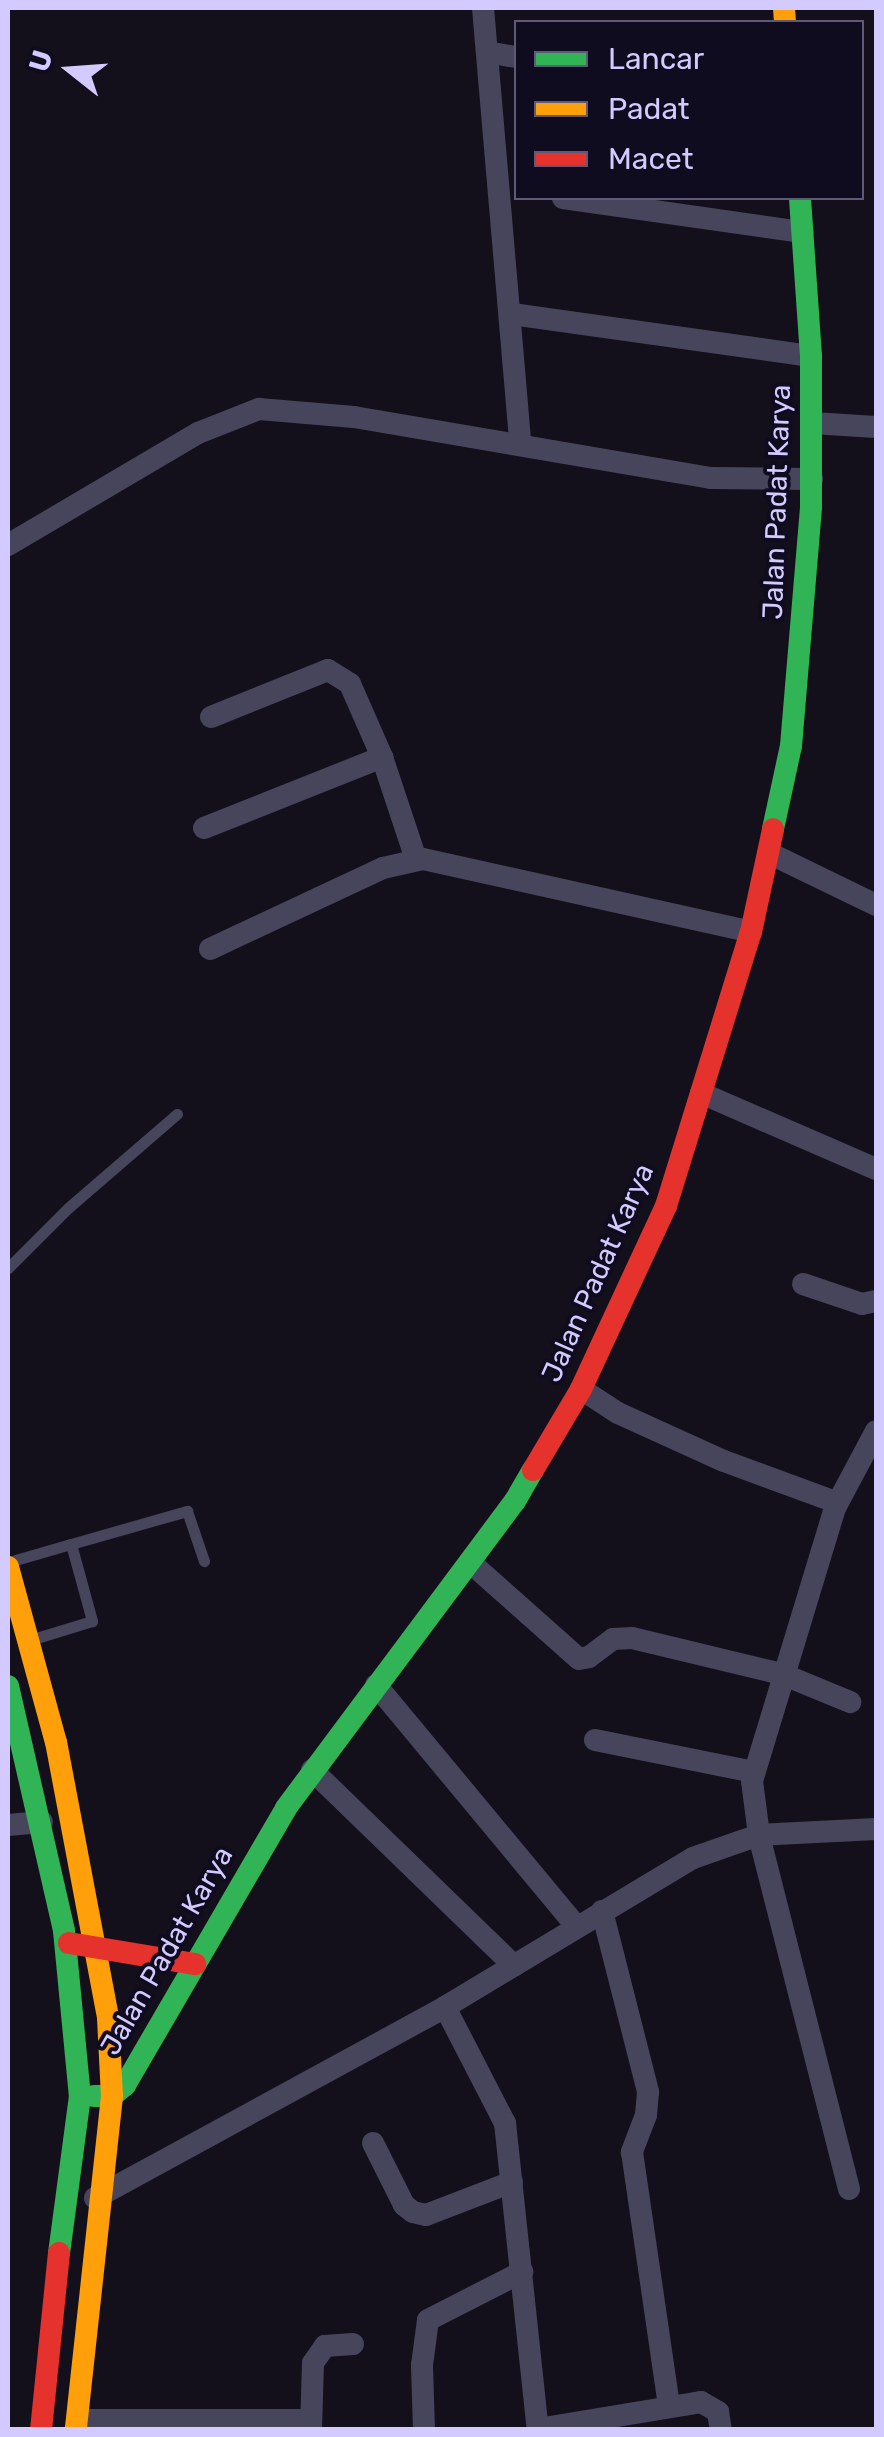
<!DOCTYPE html>
<style>
body{margin:0}
#map{position:relative;width:884px;height:2437px;overflow:hidden;background:#13101b;font-family:Rubik,sans-serif}
div>[style]{position:absolute}
.lane>*{height:11px;margin:-5.5px;padding:0 5.5px;transform-origin:5.5px;border-radius:5.5px;background:#47455c}
.street>*{height:22px;margin:-11px;padding:0 11px;transform-origin:11px;border-radius:11px;background:#47455c}
.fast>*{height:22px;margin:-11px;padding:0 11px;transform-origin:11px;border-radius:11px;background:#30b455}
.slow>*{height:22px;margin:-11px;padding:0 11px;transform-origin:11px;border-radius:11px;background:#ff9f0a}
.jam>*{height:22px;margin:-11px;padding:0 11px;transform-origin:11px;border-radius:11px;background:#e5322d}
span{translate:-50% -50%;white-space:nowrap;text-align:center;line-height:1.15;-webkit-text-stroke:8px #100c1f;paint-order:stroke}
.street-label{font-size:28px;color:#d3caff}
.frame{position:absolute;inset:0;border:10px solid #d3caff;pointer-events:none}
.legend{position:absolute;left:514px;top:20px;width:350px;height:180px;box-sizing:border-box;background:#100c1f;border:2px solid #5e5879;margin:0;padding:12px 18px;list-style:none;font-size:30px;color:#d3caff}
.legend li{display:flex;align-items:center;gap:20px;height:50px}
.legend b{width:50px;border:2px solid #5e5879}
.north{position:absolute;left:20px;top:20px;width:100px;height:100px;-webkit-text-stroke:8px #100c1f;paint-order:stroke;rotate:287deg;font-size:28px;font-weight:700;line-height:40px;text-align:center;color:#d3caff}
.north::after{content:'';display:block;margin:auto;width:35px;height:45px;background:#d3caff;clip-path:polygon(50% 0,100% 100%,50% 72%,0 100%)}
</style>
<div id="map">
<div class="lane">
<div style="left:8px;top:1268px;width:85px;rotate:-45deg"></div>
<div style="left:68px;top:1208px;width:144px;rotate:-40.8deg"></div>
<div style="left:71px;top:1544px;width:121px;rotate:-15.9deg"></div>
<div style="left:187px;top:1511px;width:53px;rotate:71.2deg"></div>
<div style="left:12px;top:1561px;width:61px;rotate:-16.1deg"></div>
<div style="left:71px;top:1544px;width:80px;rotate:74.7deg"></div>
<div style="left:92px;top:1621px;width:62px;rotate:163deg"></div>
</div>
<div class="street">
<div style="left:483px;top:8px;width:438px;rotate:85.1deg"></div>
<div style="left:487px;top:52px;width:29px;rotate:10deg"></div>
<div style="left:563px;top:198px;width:242px;rotate:8.1deg"></div>
<div style="left:512px;top:314px;width:302px;rotate:8deg"></div>
<div style="left:812px;top:423px;width:64px;rotate:3.6deg"></div>
<div style="left:8px;top:545px;width:221px;rotate:-30.5deg"></div>
<div style="left:198px;top:433px;width:66px;rotate:-21.5deg"></div>
<div style="left:259px;top:409px;width:95px;rotate:4.8deg"></div>
<div style="left:354px;top:417px;width:362px;rotate:9.7deg"></div>
<div style="left:711px;top:478px;width:101px;rotate:0.6deg"></div>
<div style="left:211px;top:717px;width:126px;rotate:-21.9deg"></div>
<div style="left:328px;top:670px;width:26px;rotate:32deg"></div>
<div style="left:350px;top:684px;width:80px;rotate:66.3deg"></div>
<div style="left:204px;top:828px;width:192px;rotate:-21.7deg"></div>
<div style="left:382px;top:757px;width:108px;rotate:71.6deg"></div>
<div style="left:771px;top:854px;width:117px;rotate:25.9deg"></div>
<div style="left:210px;top:949px;width:191px;rotate:-25.1deg"></div>
<div style="left:383px;top:868px;width:41px;rotate:-12.7deg"></div>
<div style="left:423px;top:859px;width:336px;rotate:12.5deg"></div>
<div style="left:701px;top:1093px;width:191px;rotate:23.5deg"></div>
<div style="left:803px;top:1284px;width:62px;rotate:18.7deg"></div>
<div style="left:862px;top:1304px;width:14px;rotate:-12deg"></div>
<div style="left:581px;top:1389px;width:44px;rotate:33deg"></div>
<div style="left:618px;top:1413px;width:116px;rotate:24.4deg"></div>
<div style="left:724px;top:1461px;width:121px;rotate:20.2deg"></div>
<div style="left:472px;top:1564px;width:143px;rotate:41.6deg"></div>
<div style="left:579px;top:1659px;width:10px;rotate:-11deg"></div>
<div style="left:589px;top:1657px;width:30px;rotate:-37deg"></div>
<div style="left:613px;top:1639px;width:19px;rotate:-3deg"></div>
<div style="left:632px;top:1638px;width:154px;rotate:13.5deg"></div>
<div style="left:782px;top:1674px;width:74px;rotate:22.4deg"></div>
<div style="left:376px;top:1685px;width:313px;rotate:50.3deg"></div>
<div style="left:595px;top:1740px;width:161px;rotate:11.4deg"></div>
<div style="left:312px;top:1770px;width:281px;rotate:44.1deg"></div>
<div style="left:8px;top:1825px;width:34px;rotate:-5deg"></div>
<div style="left:602px;top:1911px;width:187px;rotate:75.7deg"></div>
<div style="left:648px;top:2092px;width:23px;rotate:95deg"></div>
<div style="left:646px;top:2115px;width:40px;rotate:111deg"></div>
<div style="left:632px;top:2152px;width:257px;rotate:81.7deg"></div>
<div style="left:445px;top:2007px;width:131px;rotate:62.7deg"></div>
<div style="left:505px;top:2123px;width:309px;rotate:83.9deg"></div>
<div style="left:373px;top:2143px;width:69px;rotate:63.4deg"></div>
<div style="left:404px;top:2205px;width:11px;rotate:38deg"></div>
<div style="left:413px;top:2212px;width:13px;rotate:13deg"></div>
<div style="left:426px;top:2215px;width:92px;rotate:-21deg"></div>
<div style="left:849px;top:2189px;width:365px;rotate:-104.3deg"></div>
<div style="left:759px;top:1835px;width:54px;rotate:-97.4deg"></div>
<div style="left:752px;top:1781px;width:285px;rotate:-73.1deg"></div>
<div style="left:835px;top:1508px;width:87px;rotate:-62deg"></div>
<div style="left:95px;top:2198px;width:399px;rotate:-28.6deg"></div>
<div style="left:445px;top:2007px;width:289px;rotate:-31deg"></div>
<div style="left:693px;top:1858px;width:70px;rotate:-19.2deg"></div>
<div style="left:759px;top:1835px;width:117px;rotate:-2.9deg"></div>
<div style="left:78px;top:2420px;width:230px"></div>
<div style="left:538px;top:2429px;width:165px;rotate:-9.4deg"></div>
<div style="left:701px;top:2402px;width:20px;rotate:30deg"></div>
<div style="left:718px;top:2412px;width:18px;rotate:81deg"></div>
<div style="left:311px;top:2430px;width:67px;rotate:-88.3deg"></div>
<div style="left:313px;top:2363px;width:21px;rotate:-55deg"></div>
<div style="left:325px;top:2346px;width:28px;rotate:-4deg"></div>
<div style="left:424px;top:2430px;width:65px;rotate:-91.8deg"></div>
<div style="left:422px;top:2365px;width:45px;rotate:-82.4deg"></div>
<div style="left:428px;top:2320px;width:106px;rotate:-27.1deg"></div>
</div>
<div class="fast">
<div style="left:773px;top:829px;width:85px;rotate:-77.8deg"></div>
<div style="left:791px;top:746px;width:240px;rotate:-85.2deg"></div>
<div style="left:811px;top:507px;width:151px;rotate:-90deg"></div>
<div style="left:811px;top:356px;width:158px;rotate:-94deg"></div>
<div style="left:8px;top:1686px;width:251px;rotate:77.1deg"></div>
<div style="left:64px;top:1931px;width:166px;rotate:84.5deg"></div>
<div style="left:80px;top:2096px;width:158px;rotate:97.6deg"></div>
<div style="left:94px;top:2096px;width:18px"></div>
<div style="left:112px;top:2096px;width:17px;rotate:-40deg"></div>
<div style="left:125px;top:2085px;width:320px;rotate:-59.8deg"></div>
<div style="left:286px;top:1808px;width:383px;rotate:-53.3deg"></div>
<div style="left:515px;top:1501px;width:36px;rotate:-60deg"></div>
</div>
<div class="slow">
<div style="left:784px;top:8px;width:14px;rotate:86deg"></div>
<div style="left:8px;top:1567px;width:181px;rotate:74.7deg"></div>
<div style="left:56px;top:1742px;width:281px;rotate:79.3deg"></div>
<div style="left:108px;top:2018px;width:78px;rotate:87.1deg"></div>
<div style="left:112px;top:2096px;width:336px;rotate:96.2deg"></div>
</div>
<div class="jam">
<div style="left:533px;top:1470px;width:94px;rotate:-59.3deg"></div>
<div style="left:581px;top:1389px;width:202px;rotate:-65.1deg"></div>
<div style="left:666px;top:1206px;width:287px;rotate:-72.8deg"></div>
<div style="left:751px;top:932px;width:105px;rotate:-77.9deg"></div>
<div style="left:69px;top:1943px;width:128px;rotate:9.5deg"></div>
<div style="left:41px;top:2430px;width:178px;rotate:-84.2deg"></div>
</div>
<div class="street-label">
<span style="left:777px;top:502px;rotate:-88deg">Jalan Padat Karya</span>
<span style="left:598px;top:1273px;rotate:-66deg">Jalan Padat Karya</span>
<span style="left:167px;top:1951px;rotate:-60deg">Jalan Padat Karya</span>
</div>
<div class="frame"></div>
<ul class="legend">
<li><b style="height:12px;background:#30b455"></b>Lancar</li>
<li><b style="height:12px;background:#ff9f0a"></b>Padat</li>
<li><b style="height:12px;background:#e5322d"></b>Macet</li>
</ul>
<div class="north">U</div>
</div>
